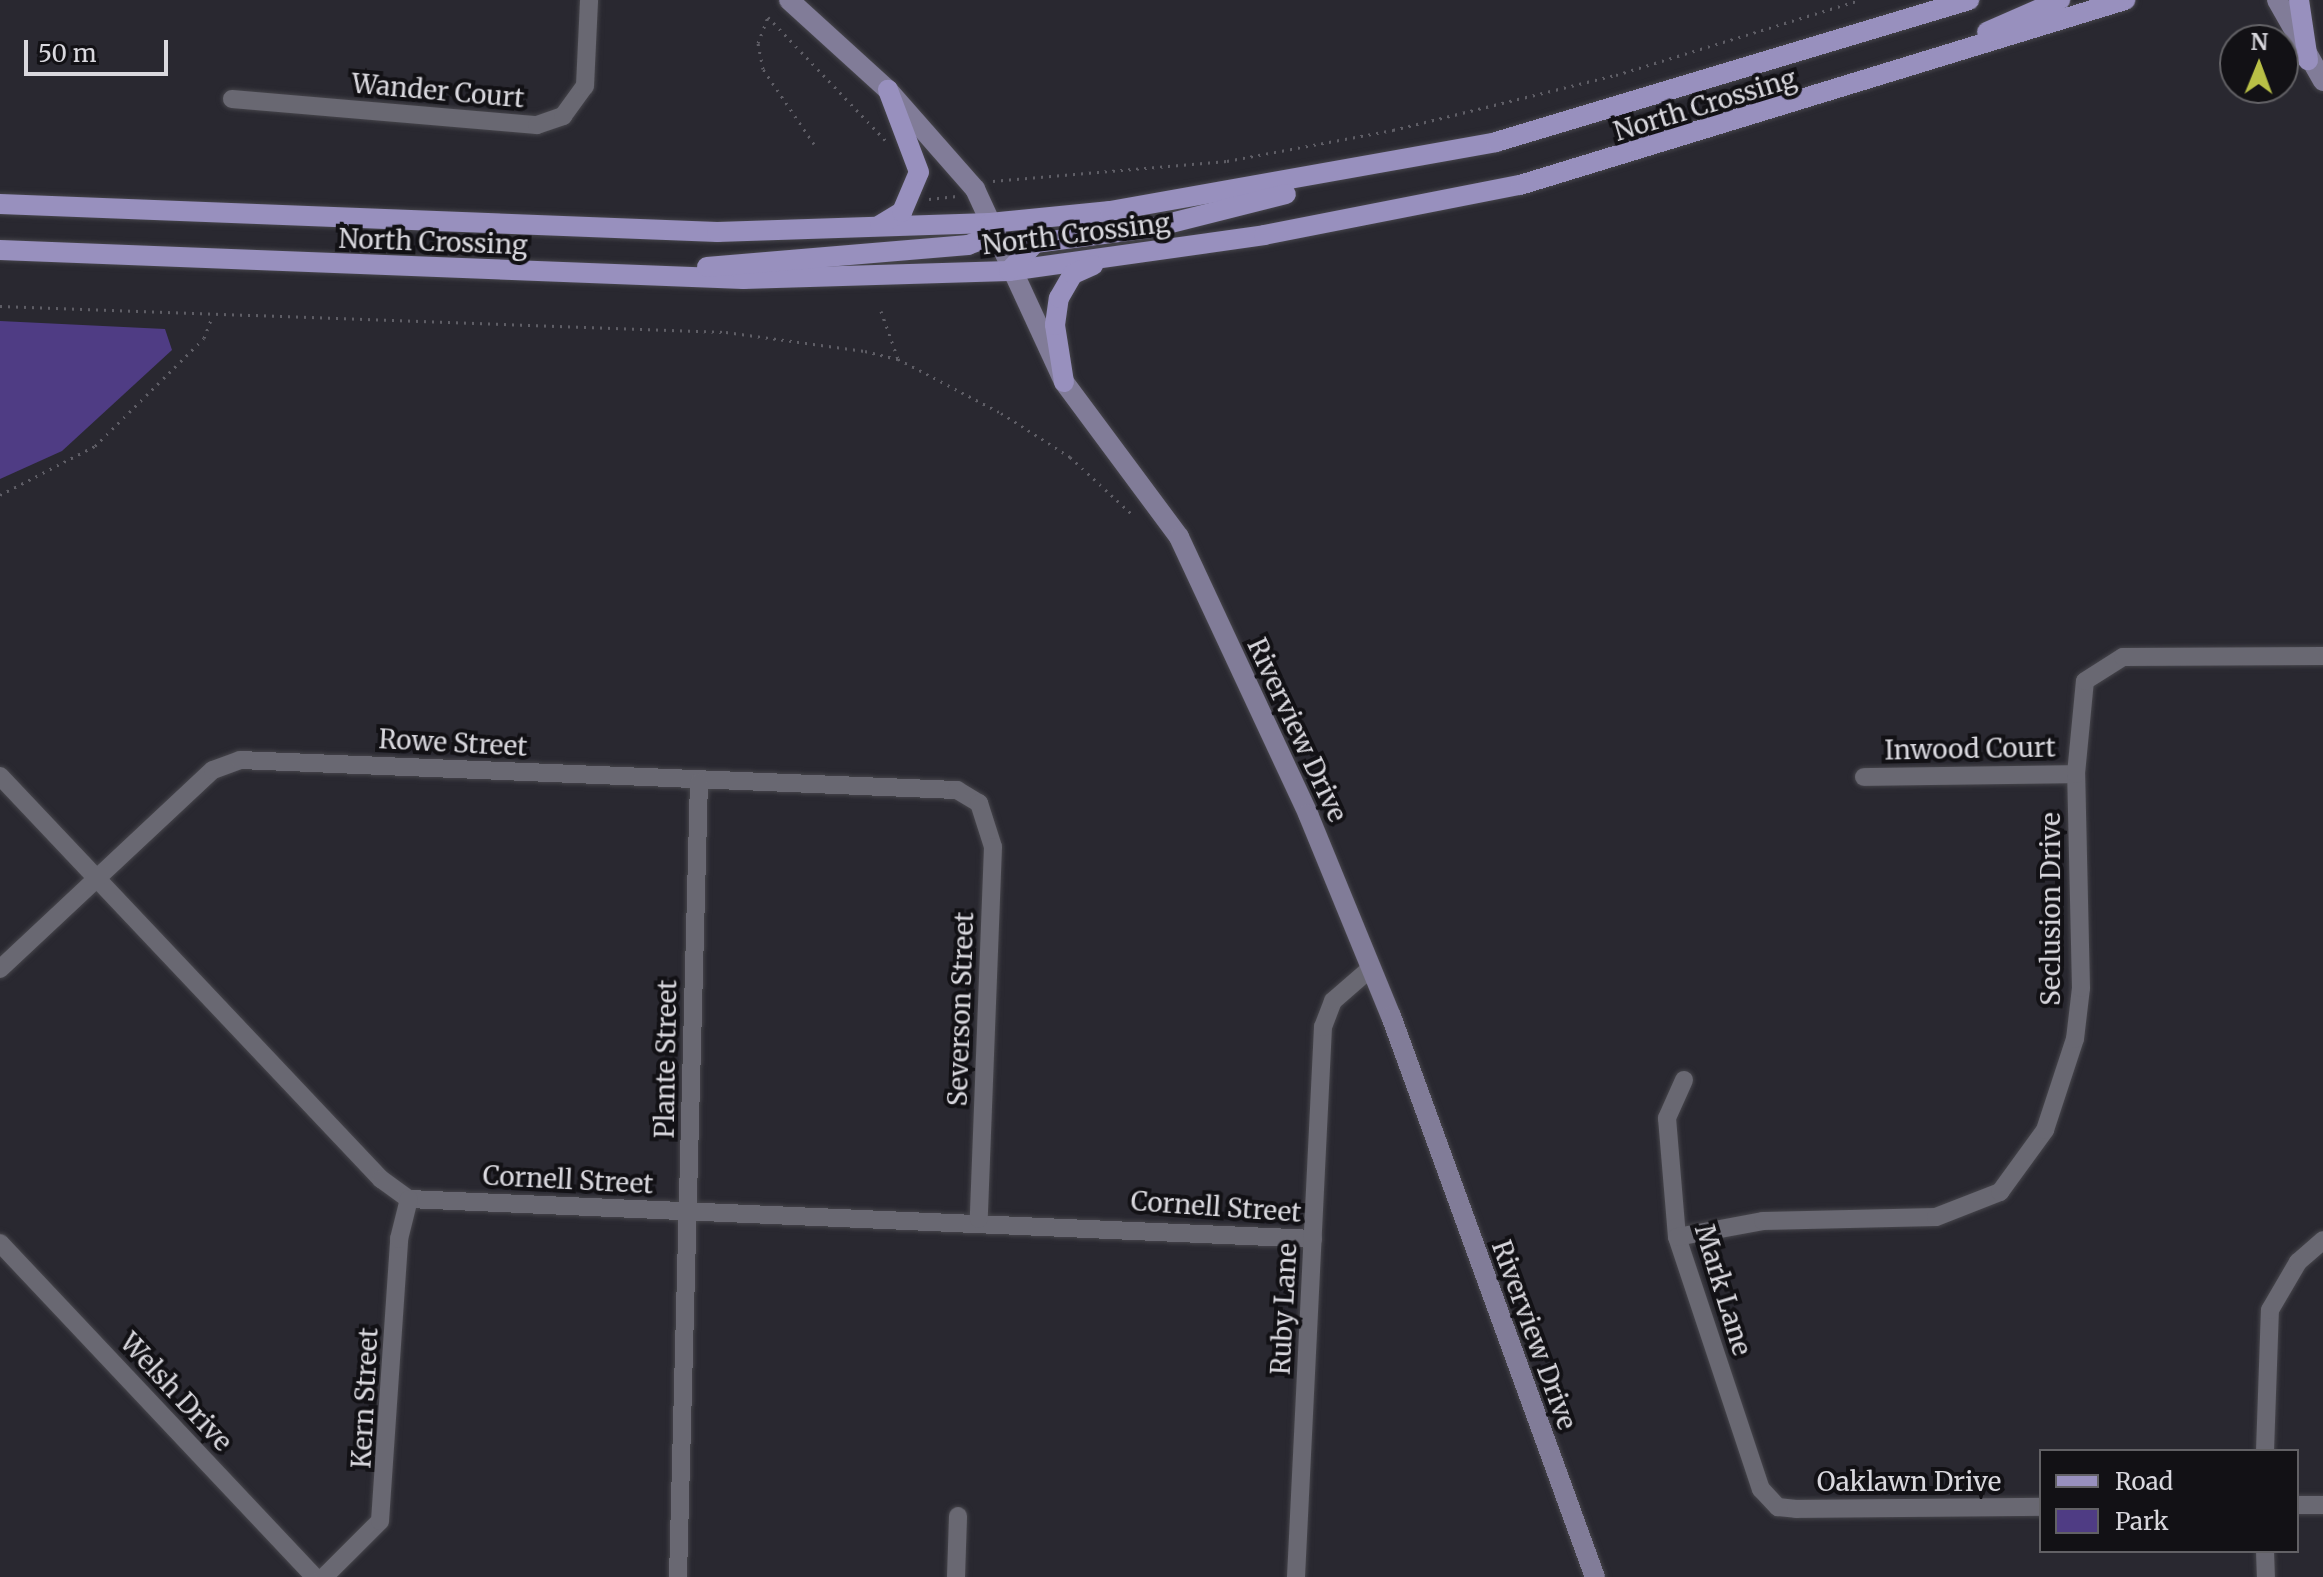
<!DOCTYPE html>
<style>
body{margin:0}
#map{position:relative;width:2323px;height:1577px;overflow:hidden;background:#292830;font-family:Merriweather,serif}
div>[style]{position:absolute}
.green>*{inset:0;background:#4f3c84}
.path>*{height:3px;margin-top:-1.5px;transform-origin:0;background:repeating-linear-gradient(90deg,#5f5e66 0 2px,transparent 0 8px)}
.roads{filter:drop-shadow(0 0 2px #46454b) drop-shadow(0 0 2px #46454b)}
.street>*{height:18px;margin:-9px;padding:0 9px;transform-origin:9px;border-radius:9px;background:#696872}
.secondary>*{height:20px;margin:-10px;padding:0 10px;transform-origin:10px;border-radius:10px;background:#817c98}
.primary>*{height:20px;margin:-10px;padding:0 10px;transform-origin:10px;border-radius:10px;background:#9890be}
span{translate:-50% -50%;white-space:nowrap;text-align:center;line-height:1.15;-webkit-text-stroke:8px #121115;paint-order:stroke}
.street-label{font-size:26px;color:#d9d8de}
.legend{position:absolute;left:2039px;top:1449px;width:260px;height:104px;box-sizing:border-box;background:#121115;border:2px solid #626165;margin:0;padding:10px 14px;list-style:none;font-size:24px;color:#d9d8de}
.legend li{display:flex;align-items:center;gap:16px;height:40px}
.legend b{width:40px;border:2px solid #626165}
.north{position:absolute;left:2219px;top:24px;width:80px;height:80px;box-sizing:border-box;background:#121115;border:2px solid #626165;border-radius:50%;rotate:1deg;font-size:22px;font-weight:700;line-height:32px;text-align:center;color:#d9d8de}
.north::after{content:'';display:block;margin:auto;width:28px;height:36px;background:#b9c046;clip-path:polygon(50% 0,100% 100%,50% 72%,0 100%)}
.scale{position:absolute;left:24px;top:40px;width:144px;height:36px;box-sizing:border-box;border:4px solid #d9d8de;border-top:0;padding-left:10px;font-size:24px;line-height:28px;white-space:nowrap;color:#d9d8de;-webkit-text-stroke:6px #121115;paint-order:stroke}
</style>
<div id="map">
<div class="green">
<div style="clip-path:polygon(0 321px,165px 329px,172px 350px,62px 451px,0 479px)"></div>
</div>
<div class="path">
<div style="left:814px;top:144px;width:91px;rotate:-124.2deg"></div>
<div style="left:763px;top:69px;width:26px;rotate:-101deg"></div>
<div style="left:758px;top:43px;width:28px;rotate:-69deg"></div>
<div style="left:768px;top:17px;width:170px;rotate:46.4deg"></div>
<div style="left:993px;top:181px;width:235px;rotate:-4.9deg"></div>
<div style="left:1227px;top:161px;width:169px;rotate:-10.6deg"></div>
<div style="left:1393px;top:130px;width:230px;rotate:-13.9deg"></div>
<div style="left:1616px;top:75px;width:255px;rotate:-17.1deg"></div>
<div style="left:929px;top:199px;width:28px;rotate:-6deg"></div>
<div style="left:0;top:306px;width:726px;rotate:2.05deg"></div>
<div style="left:726px;top:332px;width:140px;rotate:7.8deg"></div>
<div style="left:865px;top:351px;width:34px;rotate:14deg"></div>
<div style="left:898px;top:359px;width:116px;rotate:27.7deg"></div>
<div style="left:1001px;top:413px;width:82px;rotate:32.5deg"></div>
<div style="left:1070px;top:457px;width:87px;rotate:42.7deg"></div>
<div style="left:881px;top:311px;width:51px;rotate:70.5deg"></div>
<div style="left:0;top:495px;width:107px;rotate:-27.3deg"></div>
<div style="left:95px;top:446px;width:153px;rotate:-44.7deg"></div>
<div style="left:204px;top:338px;width:22px;rotate:-69deg"></div>
</div>
<div class="roads">
<div class="street">
<div style="left:232px;top:99px;width:306px;rotate:4.9deg"></div>
<div style="left:537px;top:125px;width:28px;rotate:-19deg"></div>
<div style="left:563px;top:116px;width:37px;rotate:-54deg"></div>
<div style="left:585px;top:86px;width:86px;rotate:-87.3deg"></div>
<div style="left:0;top:776px;width:555px;rotate:46.61deg"></div>
<div style="left:381px;top:1179px;width:34px;rotate:36deg"></div>
<div style="left:409px;top:1199px;width:905px;rotate:2.53deg"></div>
<div style="left:1864px;top:777px;width:212px;rotate:-0.8deg"></div>
<div style="left:0;top:969px;width:291px;rotate:-43.1deg"></div>
<div style="left:213px;top:770px;width:29px;rotate:-20deg"></div>
<div style="left:240px;top:760px;width:718px;rotate:2.4deg"></div>
<div style="left:957px;top:790px;width:26px;rotate:31deg"></div>
<div style="left:979px;top:803px;width:46px;rotate:72.3deg"></div>
<div style="left:993px;top:847px;width:372px;rotate:92.2deg"></div>
<div style="left:1684px;top:1080px;width:42px;rotate:114.1deg"></div>
<div style="left:1667px;top:1118px;width:119px;rotate:85.2deg"></div>
<div style="left:1677px;top:1237px;width:266px;rotate:71.6deg"></div>
<div style="left:1761px;top:1489px;width:25px;rotate:47deg"></div>
<div style="left:1778px;top:1507px;width:18px;rotate:6deg"></div>
<div style="left:1796px;top:1509px;width:245px;rotate:-0.5deg"></div>
<div style="left:1677px;top:1237px;width:87px;rotate:-10.5deg"></div>
<div style="left:1763px;top:1221px;width:173px;rotate:-1.3deg"></div>
<div style="left:1936px;top:1217px;width:69px;rotate:-21.3deg"></div>
<div style="left:2000px;top:1192px;width:77px;rotate:-54deg"></div>
<div style="left:2045px;top:1130px;width:96px;rotate:-71.8deg"></div>
<div style="left:2075px;top:1039px;width:51px;rotate:-83.3deg"></div>
<div style="left:2081px;top:988px;width:214px;rotate:-91.3deg"></div>
<div style="left:2076px;top:774px;width:93px;rotate:-84.5deg"></div>
<div style="left:2085px;top:681px;width:45px;rotate:-32.3deg"></div>
<div style="left:2123px;top:657px;width:200px;rotate:-0.3deg"></div>
<div style="left:0;top:1243px;width:459px;rotate:46.7deg"></div>
<div style="left:2265px;top:1451px;width:141px;rotate:-88deg"></div>
<div style="left:2270px;top:1310px;width:56px;rotate:-59.7deg"></div>
<div style="left:2298px;top:1262px;width:33px;rotate:-41deg"></div>
<div style="left:2297px;top:1505px;width:26px"></div>
<div style="left:2265px;top:1551px;width:26px;rotate:88deg"></div>
<div style="left:324px;top:1577px;width:79px;rotate:-45deg"></div>
<div style="left:380px;top:1521px;width:283px;rotate:-86.1deg"></div>
<div style="left:399px;top:1239px;width:41px;rotate:-76deg"></div>
<div style="left:678px;top:1577px;width:795px;rotate:-88.49deg"></div>
<div style="left:956px;top:1577px;width:61px;rotate:-88.1deg"></div>
<div style="left:1296px;top:1577px;width:551px;rotate:-87.19deg"></div>
<div style="left:1323px;top:1027px;width:28px;rotate:-69deg"></div>
<div style="left:1333px;top:1001px;width:50px;rotate:-41deg"></div>
</div>
<div class="secondary">
<div style="left:789px;top:0;width:134px;rotate:42.3deg"></div>
<div style="left:888px;top:90px;width:132px;rotate:48.7deg"></div>
<div style="left:975px;top:189px;width:213px;rotate:65.2deg"></div>
<div style="left:1064px;top:382px;width:193px;rotate:53.4deg"></div>
<div style="left:1179px;top:537px;width:306px;rotate:65deg"></div>
<div style="left:1308px;top:814px;width:218px;rotate:67.7deg"></div>
<div style="left:1391px;top:1016px;width:597px;rotate:70.02deg"></div>
<div style="left:2277px;top:0;width:93px;rotate:60.4deg"></div>
</div>
<div class="primary">
<div style="left:2299px;top:0;width:61px;rotate:81.5deg"></div>
<div style="left:1987px;top:32px;width:80px;rotate:-23.7deg"></div>
<div style="left:0;top:204px;width:718px;rotate:2.24deg"></div>
<div style="left:717px;top:232px;width:273px;rotate:-1.9deg"></div>
<div style="left:990px;top:223px;width:121px;rotate:-5.7deg"></div>
<div style="left:1110px;top:211px;width:392px;rotate:-10.1deg"></div>
<div style="left:1496px;top:142px;width:494px;rotate:-16.7deg"></div>
<div style="left:880px;top:225px;width:26px;rotate:-31deg"></div>
<div style="left:902px;top:212px;width:43px;rotate:-67deg"></div>
<div style="left:919px;top:172px;width:88px;rotate:-110.7deg"></div>
<div style="left:0;top:250px;width:744px;rotate:2.24deg"></div>
<div style="left:743px;top:279px;width:266px;rotate:-1.7deg"></div>
<div style="left:1009px;top:271px;width:258px;rotate:-8deg"></div>
<div style="left:1264px;top:235px;width:261px;rotate:-11.1deg"></div>
<div style="left:1520px;top:185px;width:633px;rotate:-17deg"></div>
<div style="left:707px;top:267px;width:262px;rotate:-4.8deg"></div>
<div style="left:968px;top:245px;width:17px;rotate:-21deg"></div>
<div style="left:984px;top:239px;width:17px;rotate:-69deg"></div>
<div style="left:1009px;top:271px;width:38px;rotate:-47deg"></div>
<div style="left:1035px;top:243px;width:117px;rotate:-7.4deg"></div>
<div style="left:1151px;top:228px;width:139px;rotate:-14.1deg"></div>
<div style="left:1064px;top:382px;width:58px;rotate:-99deg"></div>
<div style="left:1055px;top:325px;width:27px;rotate:-82deg"></div>
<div style="left:1059px;top:298px;width:28px;rotate:-60deg"></div>
<div style="left:1073px;top:274px;width:22px;rotate:-24deg"></div>
</div>
</div>
<div class="street-label">
<span style="left:438px;top:91px;rotate:5deg">Wander Court</span>
<span style="left:1705px;top:105px;rotate:-17deg">North Crossing</span>
<span style="left:1076px;top:234px;rotate:-7deg">North Crossing</span>
<span style="left:433px;top:242px;rotate:2deg">North Crossing</span>
<span style="left:1297px;top:730px;rotate:65deg">Riverview Drive</span>
<span style="left:453px;top:743px;rotate:3deg">Rowe Street</span>
<span style="left:1970px;top:749px;rotate:-1deg">Inwood Court</span>
<span style="left:2051px;top:909px;rotate:-90deg">Seclusion Drive</span>
<span style="left:961px;top:1009px;rotate:-88deg">Severson Street</span>
<span style="left:666px;top:1059px;rotate:-89deg">Plante Street</span>
<span style="left:568px;top:1180px;rotate:3deg">Cornell Street</span>
<span style="left:1216px;top:1207px;rotate:4deg">Cornell Street</span>
<span style="left:1723px;top:1290px;rotate:73deg">Mark Lane</span>
<span style="left:1284px;top:1309px;rotate:-87deg">Ruby Lane</span>
<span style="left:1534px;top:1335px;rotate:70deg">Riverview Drive</span>
<span style="left:176px;top:1392px;rotate:47deg">Welsh Drive</span>
<span style="left:365px;top:1398px;rotate:-87deg">Kern Street</span>
<span style="left:1909px;top:1482px">Oaklawn Drive</span>
</div>
<ul class="legend">
<li><b style="height:10px;background:#9890be"></b>Road</li>
<li><b style="height:22px;background:#4f3c84"></b>Park</li>
</ul>
<div class="north">N</div>
<div class="scale">50 m</div>
</div>
